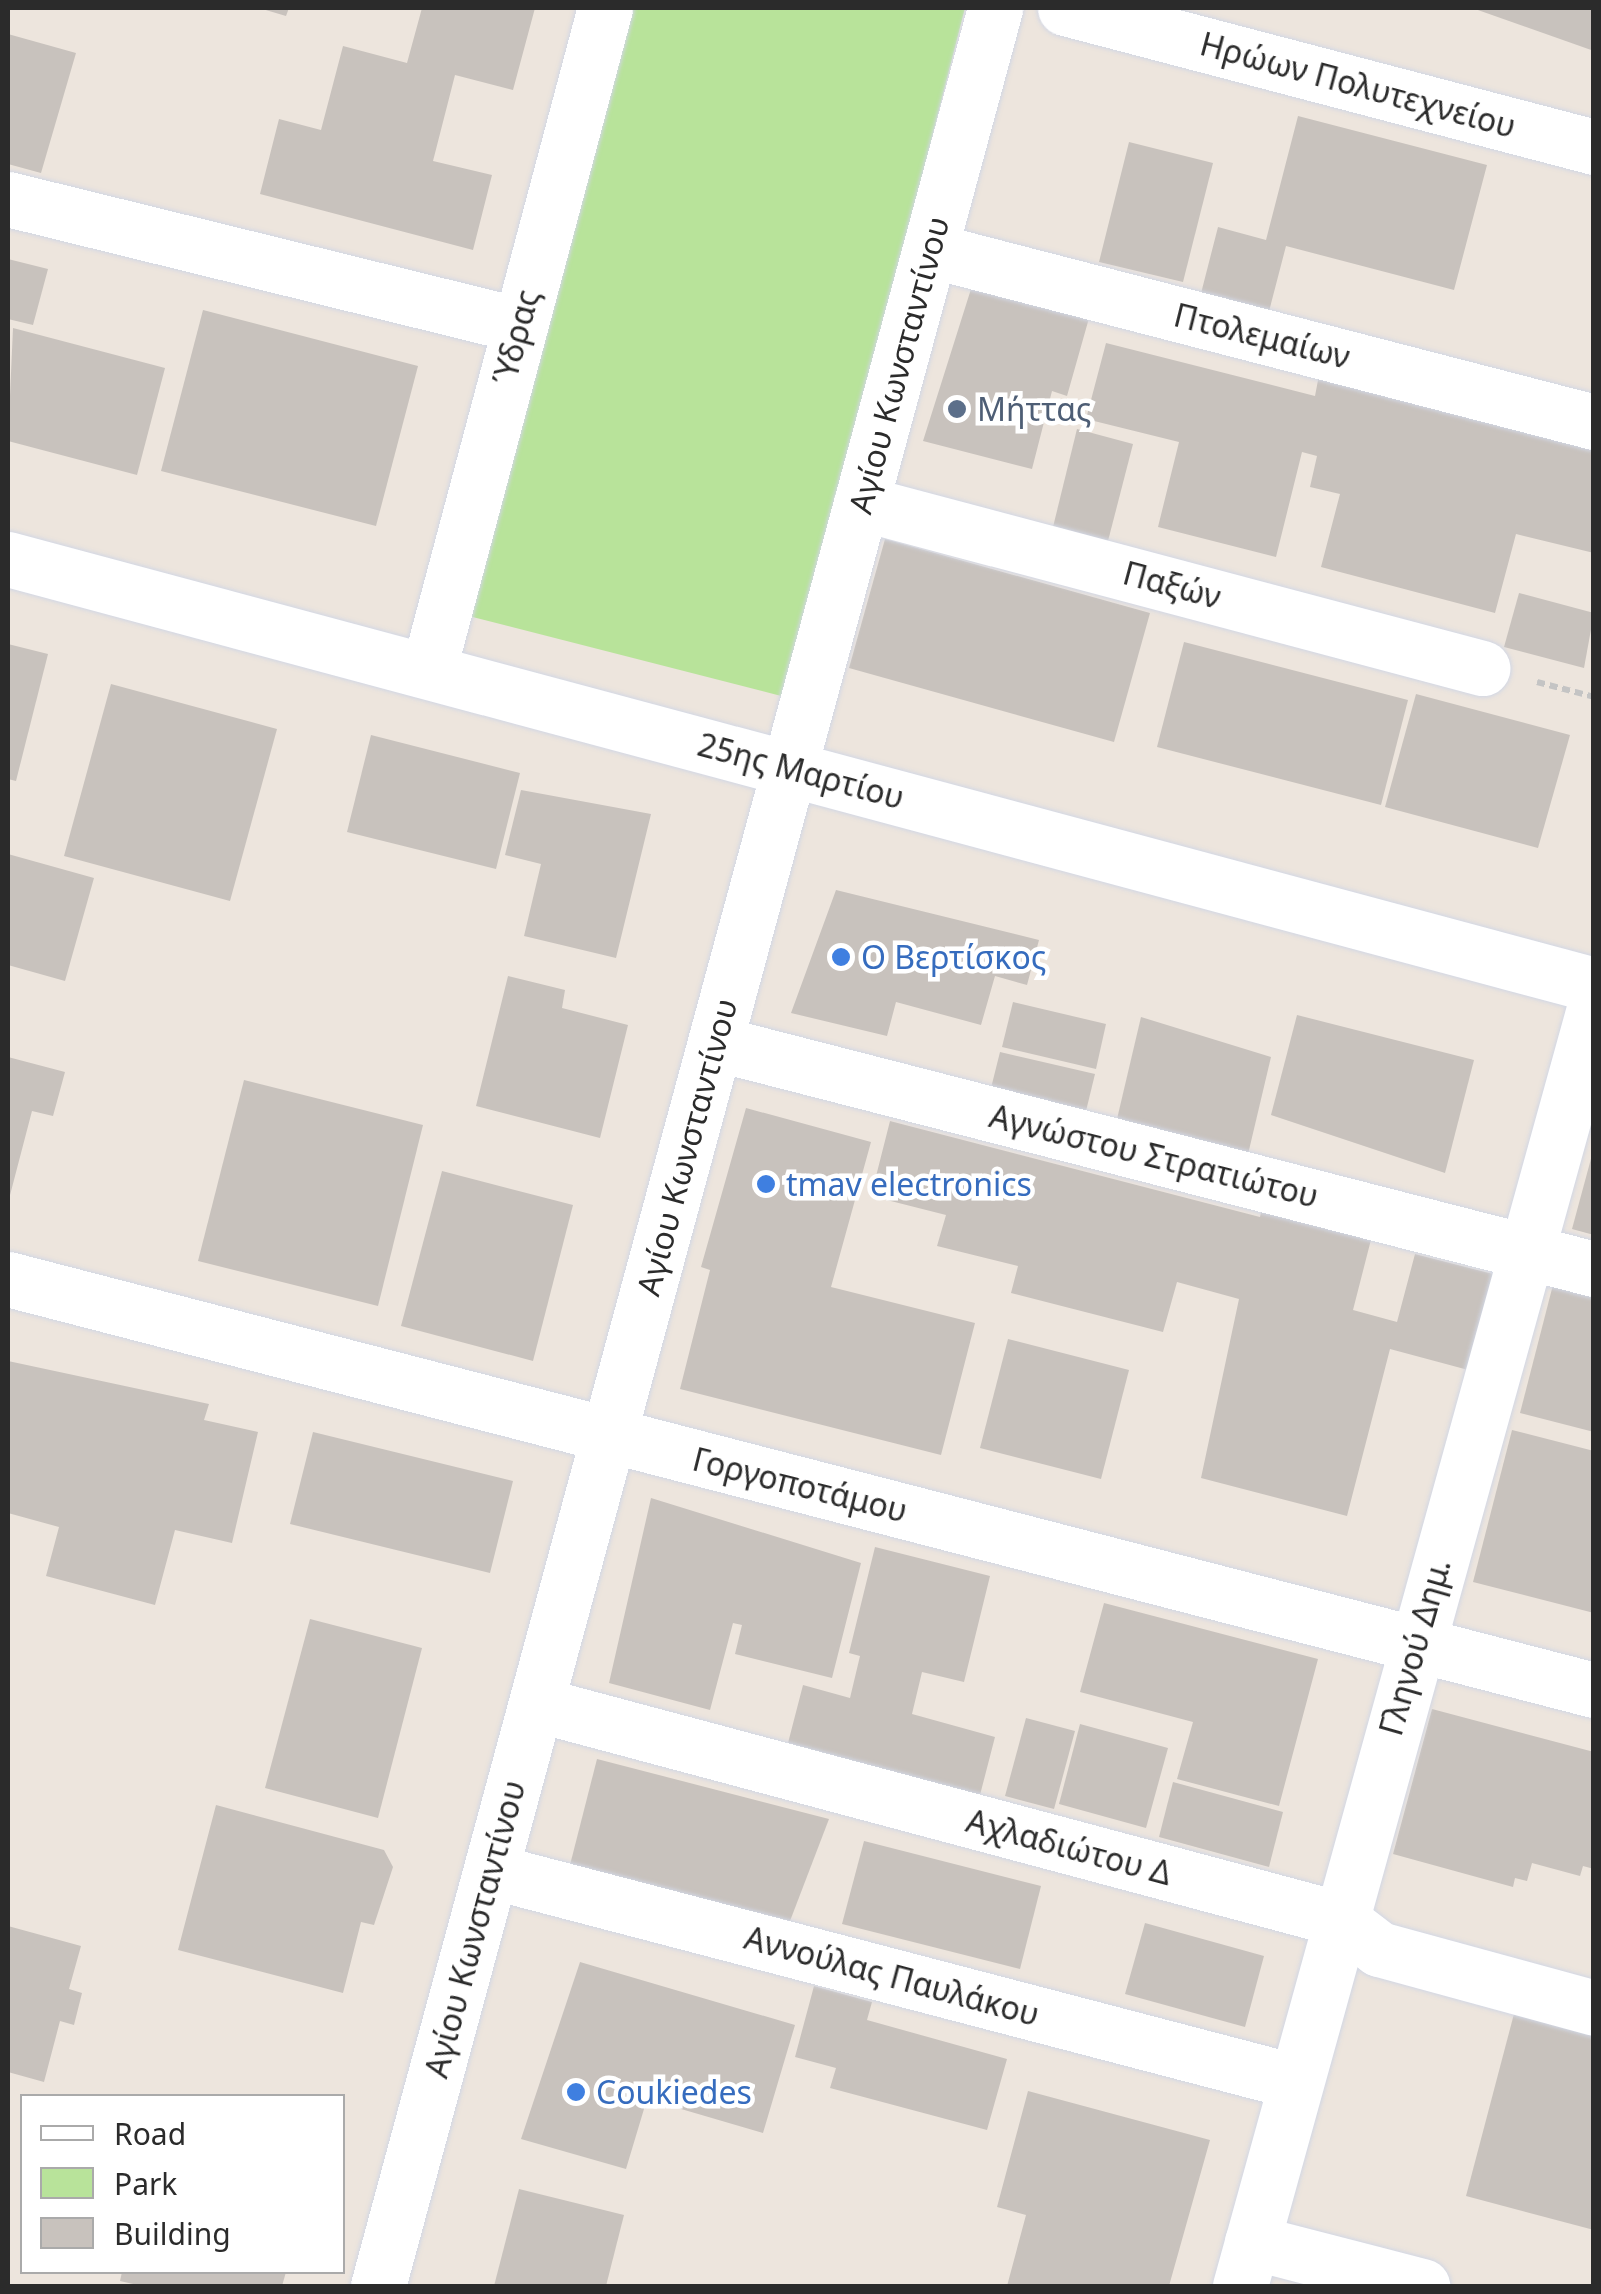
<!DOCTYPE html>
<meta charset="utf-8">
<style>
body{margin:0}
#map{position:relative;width:1601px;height:2294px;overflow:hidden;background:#ede5dd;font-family:"Noto Sans",sans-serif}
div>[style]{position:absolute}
.green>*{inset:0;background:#b8e39a}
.building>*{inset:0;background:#c8c2bd}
.path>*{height:6px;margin-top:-3px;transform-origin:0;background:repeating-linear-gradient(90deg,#c4c4c4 0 8px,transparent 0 13px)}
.roads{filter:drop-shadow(0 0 2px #d2d7e4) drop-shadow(0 0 2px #d2d7e4)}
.minor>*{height:55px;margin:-27.5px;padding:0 27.5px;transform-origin:27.5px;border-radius:27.5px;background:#fff}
.dots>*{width:28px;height:28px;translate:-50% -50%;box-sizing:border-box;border:5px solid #fff;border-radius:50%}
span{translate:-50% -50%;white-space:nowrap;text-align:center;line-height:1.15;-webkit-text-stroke:9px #fff;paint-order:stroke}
.street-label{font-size:32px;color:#2b2b2b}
.service-label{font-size:32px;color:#4e5e75}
.left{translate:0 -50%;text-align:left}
.shop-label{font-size:32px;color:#366cbe}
.frame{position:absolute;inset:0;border:10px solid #2b2b2b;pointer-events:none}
.legend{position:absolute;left:20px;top:2094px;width:325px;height:180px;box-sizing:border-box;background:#fff;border:2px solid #aaa;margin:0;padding:12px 18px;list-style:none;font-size:30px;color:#2b2b2b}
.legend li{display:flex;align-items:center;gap:20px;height:50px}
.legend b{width:50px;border:2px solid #aaa}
</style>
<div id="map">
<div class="green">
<div style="clip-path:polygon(625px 8px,965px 8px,789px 698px,449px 611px)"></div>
</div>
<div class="building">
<div style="clip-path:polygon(259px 8px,289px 8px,286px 16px)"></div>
<div style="clip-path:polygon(422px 8px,535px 8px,513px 90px,455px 75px,433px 161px,492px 175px,473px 250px,260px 194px,279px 119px,321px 130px,343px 46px,407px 63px)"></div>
<div style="clip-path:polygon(1594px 8px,1594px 51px,1475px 9px,1475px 8px)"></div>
<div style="clip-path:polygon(8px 34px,76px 53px,41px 173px,8px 164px)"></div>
<div style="clip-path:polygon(1298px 116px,1487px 165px,1454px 290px,1286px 246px,1266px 323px,1198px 305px,1218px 227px,1266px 240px)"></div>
<div style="clip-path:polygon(1129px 142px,1213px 163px,1183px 282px,1099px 262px)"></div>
<div style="clip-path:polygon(8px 259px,48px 269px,33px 325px,8px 319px)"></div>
<div style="clip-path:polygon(977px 270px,1093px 304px,1067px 396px,1052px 391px,1032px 469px,923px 441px)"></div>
<div style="clip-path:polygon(203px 310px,418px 366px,376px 526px,161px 471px)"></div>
<div style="clip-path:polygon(13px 328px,165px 368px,137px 475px,8px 441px)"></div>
<div style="clip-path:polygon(1106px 343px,1315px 396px,1319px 375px,1594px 450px,1594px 553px,1516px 534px,1495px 613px,1321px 567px,1340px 494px,1310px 487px,1317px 456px,1302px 452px,1276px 557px,1158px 527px,1179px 442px,1086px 419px)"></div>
<div style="clip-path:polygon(1077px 429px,1133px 444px,1108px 541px,1053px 527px)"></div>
<div style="clip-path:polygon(885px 539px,1150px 613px,1114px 742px,849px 668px)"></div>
<div style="clip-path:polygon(1519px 593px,1594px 613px,1584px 668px,1504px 647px)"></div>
<div style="clip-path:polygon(1184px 642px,1408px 700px,1381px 805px,1157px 747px)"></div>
<div style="clip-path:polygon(8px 644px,48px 654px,16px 781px,8px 779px)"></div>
<div style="clip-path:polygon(111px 684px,277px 729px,230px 901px,64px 856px)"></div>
<div style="clip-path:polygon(1416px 694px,1570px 735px,1538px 848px,1385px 807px)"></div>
<div style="clip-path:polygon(371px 735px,520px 773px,496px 869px,347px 832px)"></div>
<div style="clip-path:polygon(521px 790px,651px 814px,616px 958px,524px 936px,541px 864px,505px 855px)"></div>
<div style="clip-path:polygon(8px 854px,94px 878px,65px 981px,8px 965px)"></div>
<div style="clip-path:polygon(836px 890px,1039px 940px,1027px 985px,995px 976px,981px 1025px,896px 1002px,887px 1036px,791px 1013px)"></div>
<div style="clip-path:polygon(508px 976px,565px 990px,562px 1008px,628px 1025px,600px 1138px,476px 1106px)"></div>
<div style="clip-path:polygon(1013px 1002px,1106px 1024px,1096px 1069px,1002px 1047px)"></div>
<div style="clip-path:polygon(1297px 1015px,1474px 1060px,1445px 1173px,1271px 1115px)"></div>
<div style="clip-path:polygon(1141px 1017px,1271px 1057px,1245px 1167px,1117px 1119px)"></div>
<div style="clip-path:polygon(1000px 1052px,1095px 1074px,1086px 1111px,991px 1088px)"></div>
<div style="clip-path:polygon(8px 1057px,65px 1072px,53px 1116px,32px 1111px,9px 1199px)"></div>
<div style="clip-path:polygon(244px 1080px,423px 1125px,378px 1306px,198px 1261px)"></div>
<div style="clip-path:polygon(746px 1108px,871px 1142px,831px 1287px,975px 1323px,941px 1455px,680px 1389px,710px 1270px,701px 1267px)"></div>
<div style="clip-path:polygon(890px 1121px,1260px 1217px,1265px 1195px,1375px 1224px,1353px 1310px,1397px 1322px,1415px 1254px,1497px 1275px,1472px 1371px,1390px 1349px,1347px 1516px,1201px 1478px,1239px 1299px,1177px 1282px,1163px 1332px,1011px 1293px,1018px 1266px,937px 1246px,946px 1215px,871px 1196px)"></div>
<div style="clip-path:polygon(1592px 1155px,1594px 1155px,1594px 1235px,1572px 1229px)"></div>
<div style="clip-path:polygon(442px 1171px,573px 1205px,533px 1361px,401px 1326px)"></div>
<div style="clip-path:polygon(1555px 1277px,1594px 1287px,1594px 1432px,1520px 1413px)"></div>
<div style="clip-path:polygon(1008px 1339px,1129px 1370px,1101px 1479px,980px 1448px)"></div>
<div style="clip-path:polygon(8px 1361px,209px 1404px,204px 1420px,258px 1432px,232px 1543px,175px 1530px,155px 1605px,46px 1576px,59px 1527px,8px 1513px)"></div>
<div style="clip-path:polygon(1512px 1430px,1594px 1451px,1594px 1613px,1473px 1582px)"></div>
<div style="clip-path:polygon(313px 1432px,513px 1481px,490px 1573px,290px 1524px)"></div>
<div style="clip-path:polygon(651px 1498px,861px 1563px,832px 1678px,735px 1654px,742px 1625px,733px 1623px,710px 1710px,609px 1683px)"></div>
<div style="clip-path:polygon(875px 1547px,990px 1576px,964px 1682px,922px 1672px,912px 1714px,995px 1737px,980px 1795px,788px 1743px,803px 1685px,850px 1698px,860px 1656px,849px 1653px)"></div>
<div style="clip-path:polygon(1104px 1603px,1318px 1659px,1279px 1806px,1177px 1779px,1193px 1722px,1080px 1692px)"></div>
<div style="clip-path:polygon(310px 1619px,422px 1648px,378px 1818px,265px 1788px)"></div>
<div style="clip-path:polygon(1432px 1709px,1594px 1752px,1594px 1869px,1583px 1866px,1580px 1876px,1532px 1863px,1527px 1881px,1515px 1878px,1513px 1887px,1393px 1854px)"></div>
<div style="clip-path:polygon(1026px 1718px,1075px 1731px,1054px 1809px,1005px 1796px)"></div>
<div style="clip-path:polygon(1080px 1724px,1168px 1748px,1146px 1828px,1059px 1804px)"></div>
<div style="clip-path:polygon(597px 1759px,829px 1819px,790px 1921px,570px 1865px)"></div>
<div style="clip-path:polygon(1173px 1782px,1283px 1812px,1269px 1867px,1159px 1837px)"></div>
<div style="clip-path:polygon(216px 1805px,384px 1850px,393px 1867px,374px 1925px,361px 1922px,343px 1993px,178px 1950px)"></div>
<div style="clip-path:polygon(864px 1841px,1041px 1886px,1020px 1969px,842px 1924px)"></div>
<div style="clip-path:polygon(1145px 1923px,1264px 1956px,1245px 2027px,1125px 1994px)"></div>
<div style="clip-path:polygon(8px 1926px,81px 1946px,69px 1989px,82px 1993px,74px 2025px,60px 2021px,44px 2082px,8px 2072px)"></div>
<div style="clip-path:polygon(580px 1962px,795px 2025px,763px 2133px,647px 2099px,626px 2169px,521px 2139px)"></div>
<div style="clip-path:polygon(814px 1986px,872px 2002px,867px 2020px,1007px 2059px,987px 2130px,830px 2088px,836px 2068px,795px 2057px)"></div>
<div style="clip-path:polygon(1515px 2010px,1594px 2030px,1594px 2230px,1466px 2196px)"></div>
<div style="clip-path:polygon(1028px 2091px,1210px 2140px,1169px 2286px,1007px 2286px,1026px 2215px,997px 2207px)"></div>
<div style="clip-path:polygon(519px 2189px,624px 2215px,606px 2286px,494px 2286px)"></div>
<div style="clip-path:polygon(122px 2272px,286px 2272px,282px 2286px,142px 2286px,120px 2281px)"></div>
</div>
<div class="path">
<div style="left:1537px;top:682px;width:59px;rotate:14.7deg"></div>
</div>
<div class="roads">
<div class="minor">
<div style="left:1065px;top:8px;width:547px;rotate:14.72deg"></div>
<div style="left:8px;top:199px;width:527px;rotate:13.83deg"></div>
<div style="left:930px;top:250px;width:686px;rotate:14.52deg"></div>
<div style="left:861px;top:503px;width:643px;rotate:14.88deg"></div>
<div style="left:8px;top:559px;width:1642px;rotate:15.03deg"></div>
<div style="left:429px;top:668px;width:683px;rotate:-75.07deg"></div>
<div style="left:715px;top:1043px;width:908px;rotate:14.42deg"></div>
<div style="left:8px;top:1279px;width:1638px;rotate:14.53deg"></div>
<div style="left:536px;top:1704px;width:832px;rotate:14.97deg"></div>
<div style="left:1340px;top:1919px;width:49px;rotate:37.6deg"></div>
<div style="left:1379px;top:1949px;width:223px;rotate:15.3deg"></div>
<div style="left:491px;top:1871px;width:829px;rotate:14.67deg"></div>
<div style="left:1252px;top:2242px;width:176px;rotate:14.5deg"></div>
<div style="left:378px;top:2286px;width:2360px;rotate:-74.84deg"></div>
<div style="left:1240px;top:2286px;width:1325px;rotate:-74.51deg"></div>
</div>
</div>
<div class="dots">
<div style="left:957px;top:409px;background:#5c6f8a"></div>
<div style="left:841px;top:957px;background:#3f7fe0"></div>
<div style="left:766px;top:1184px;background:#3f7fe0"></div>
<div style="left:576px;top:2092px;background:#3f7fe0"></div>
</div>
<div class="street-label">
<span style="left:1358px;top:85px;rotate:15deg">Ηρώων Πολυτεχνείου</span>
<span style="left:1262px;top:336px;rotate:14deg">Πτολεμαίων</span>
<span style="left:516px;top:337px;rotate:-75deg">Ύδρας</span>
<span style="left:899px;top:365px;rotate:-75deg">Αγίου Κωνσταντίνου</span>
<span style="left:1172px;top:585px;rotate:15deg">Παξών</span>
<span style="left:801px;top:771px;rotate:15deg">25ης Μαρτίου</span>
<span style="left:687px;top:1147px;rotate:-75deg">Αγίου Κωνσταντίνου</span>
<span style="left:1154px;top:1156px;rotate:14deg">Αγνώστου Στρατιώτου</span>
<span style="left:800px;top:1485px;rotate:14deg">Γοργοποτάμου</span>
<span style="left:1415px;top:1647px;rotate:-74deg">Γληνού Δημ.</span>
<span style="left:1069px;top:1847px;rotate:15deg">Αχλαδιώτου Δ</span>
<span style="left:475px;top:1929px;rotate:-75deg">Αγίου Κωνσταντίνου</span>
<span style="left:892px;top:1976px;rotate:15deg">Αννούλας Παυλάκου</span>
</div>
<div class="service-label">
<span class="left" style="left:977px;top:409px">Μήττας</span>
</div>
<div class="shop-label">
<span class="left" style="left:861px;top:957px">Ο Βερτίσκος</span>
<span class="left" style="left:786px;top:1184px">tmav electronics</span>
<span class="left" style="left:596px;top:2092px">Coukiedes</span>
</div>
<div class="frame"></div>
<ul class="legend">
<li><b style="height:12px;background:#fff"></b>Road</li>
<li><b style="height:28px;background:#b8e39a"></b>Park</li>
<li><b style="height:28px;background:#c8c2bd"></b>Building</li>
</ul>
</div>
